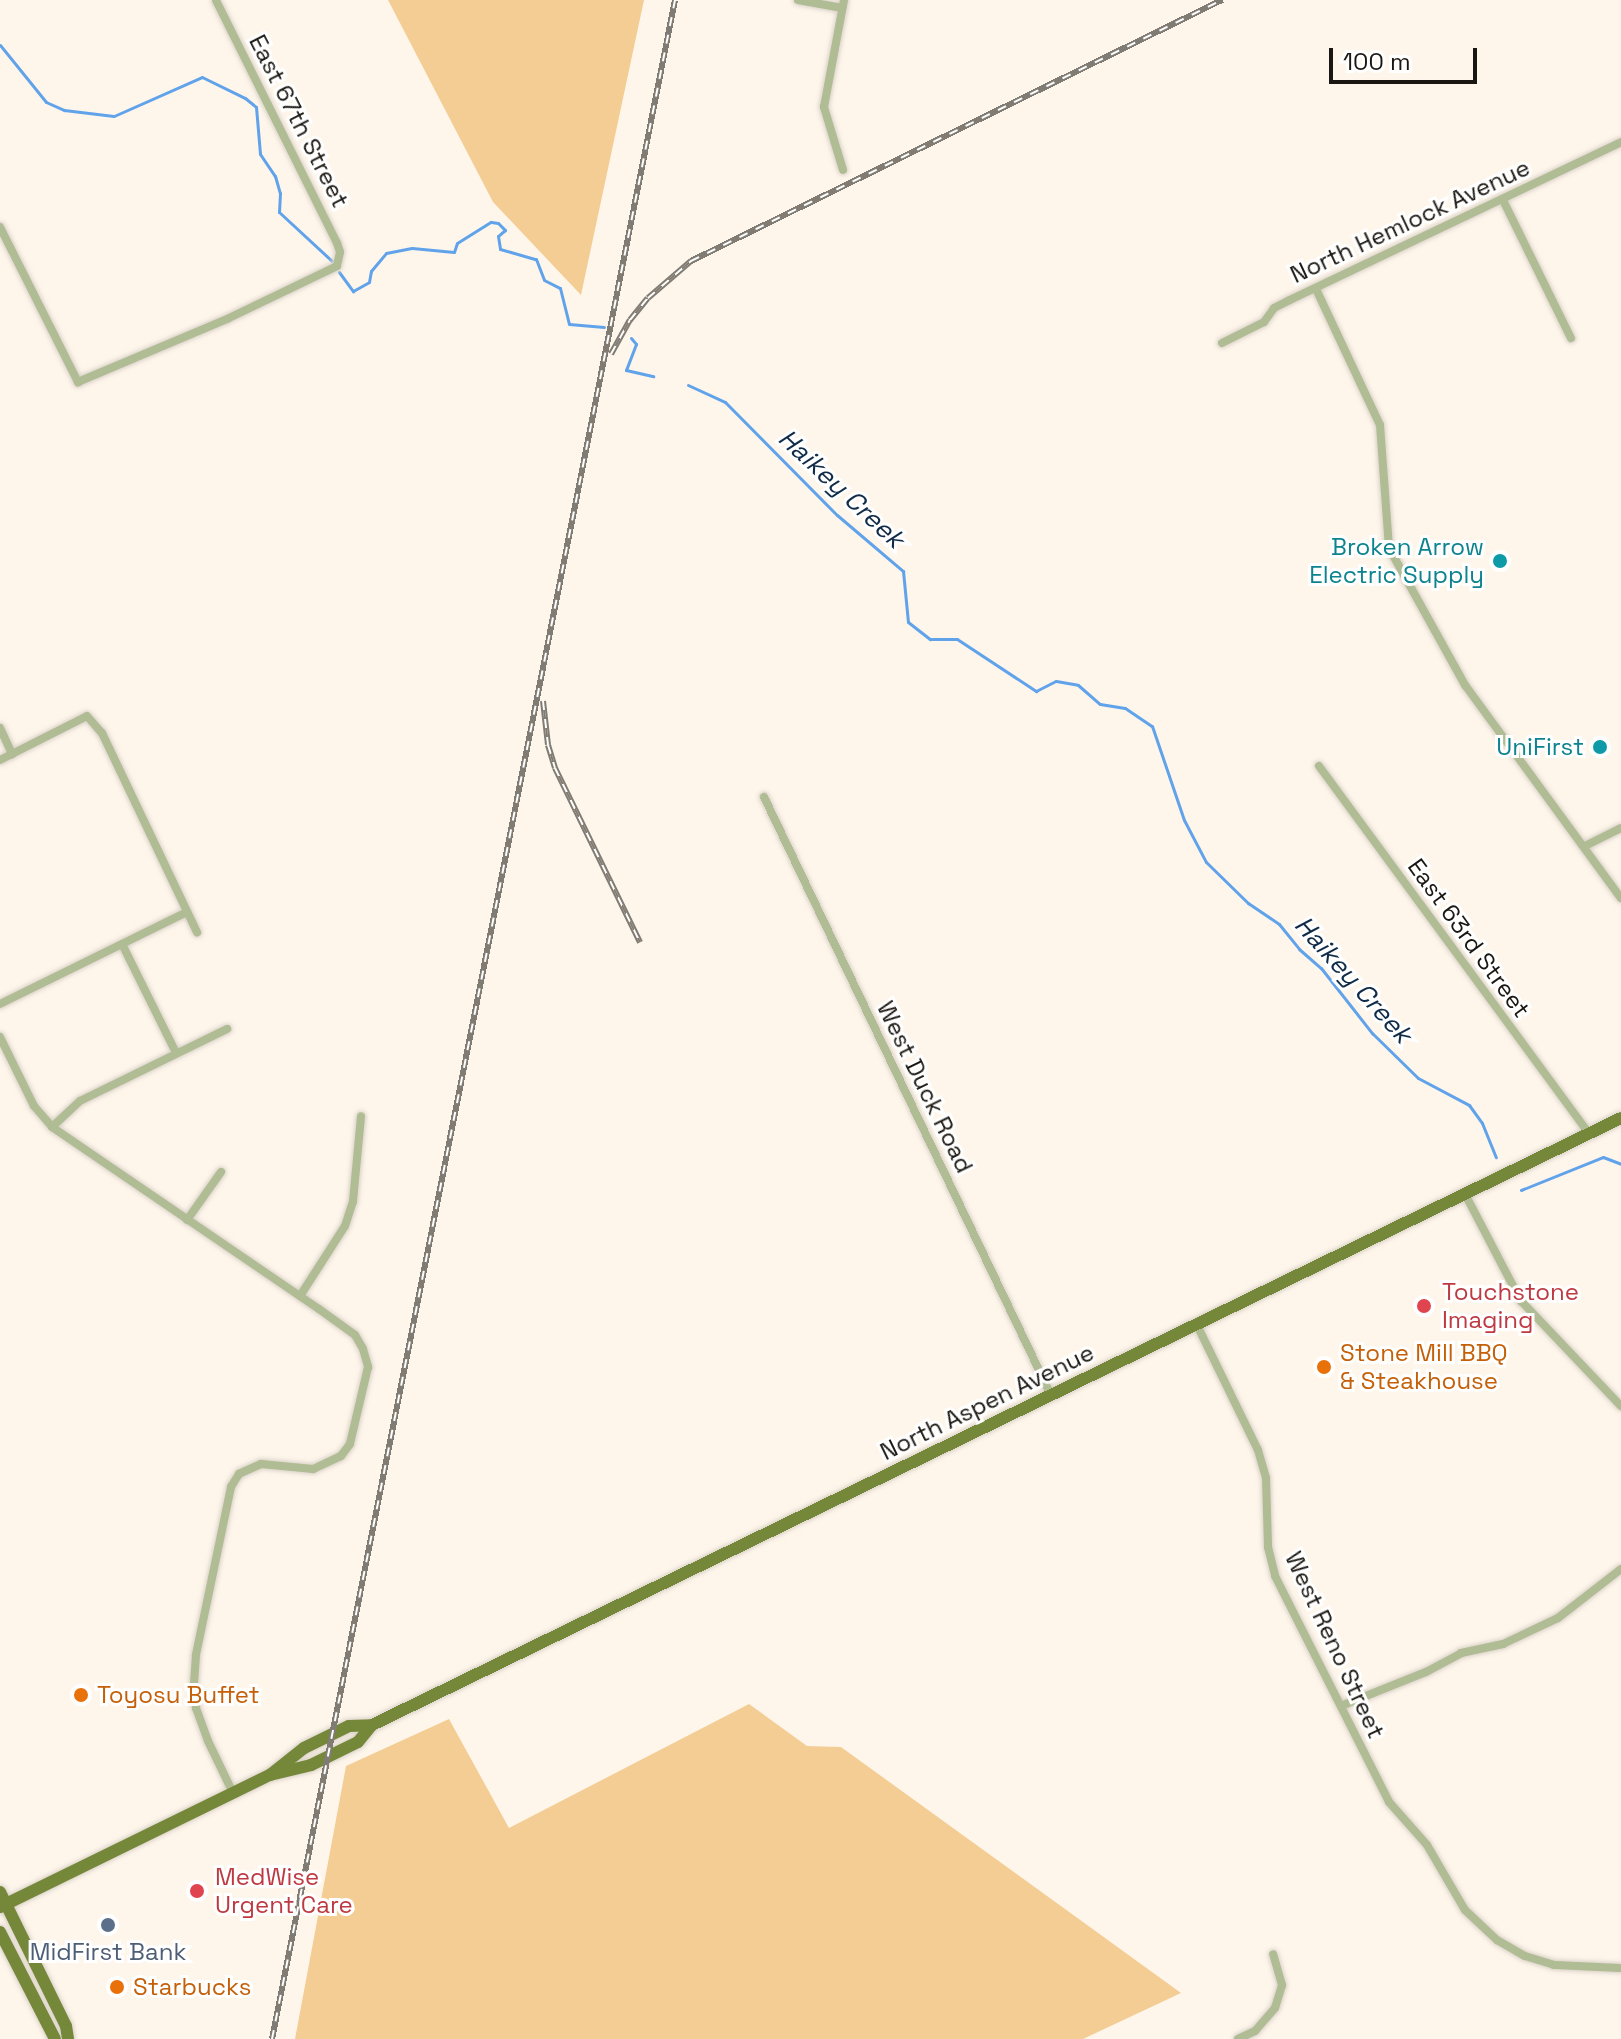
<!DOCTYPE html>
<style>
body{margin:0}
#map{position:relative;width:1621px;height:2039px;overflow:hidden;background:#fef6eb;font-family:"Space Grotesk",sans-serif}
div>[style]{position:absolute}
.green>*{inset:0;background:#f4cd95}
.stream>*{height:3px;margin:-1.5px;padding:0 1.5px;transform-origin:1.5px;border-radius:1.5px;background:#61a3ea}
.roads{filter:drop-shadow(0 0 2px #dad2c8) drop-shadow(0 0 2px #dad2c8)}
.minor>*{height:8px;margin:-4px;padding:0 4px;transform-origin:4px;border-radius:4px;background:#b0bc94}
.primary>*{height:12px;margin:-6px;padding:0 6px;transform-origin:6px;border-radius:6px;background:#75883a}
.rail>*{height:6px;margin-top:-3px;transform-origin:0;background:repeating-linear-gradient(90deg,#fff 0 9px,#807b73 0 18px);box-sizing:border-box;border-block:2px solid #807b73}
.dots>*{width:22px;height:22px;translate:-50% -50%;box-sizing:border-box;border:4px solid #fff;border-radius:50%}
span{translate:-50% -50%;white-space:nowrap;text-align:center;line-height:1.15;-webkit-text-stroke:6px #fff;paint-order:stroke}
.street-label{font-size:24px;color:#1a1611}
.culture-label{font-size:24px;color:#0d838f}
.right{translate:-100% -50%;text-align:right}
.health-label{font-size:24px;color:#be3a42}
.left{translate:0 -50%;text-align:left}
.food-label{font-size:24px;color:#c56008}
.service-label{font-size:24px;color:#4e5e75}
.water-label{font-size:26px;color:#102b47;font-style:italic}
.scale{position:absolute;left:1329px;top:48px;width:148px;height:36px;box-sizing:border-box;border:4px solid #1a1611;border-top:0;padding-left:10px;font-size:24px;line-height:28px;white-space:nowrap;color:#1a1611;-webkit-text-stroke:6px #fff;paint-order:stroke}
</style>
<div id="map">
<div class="green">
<div style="clip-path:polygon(388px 0,644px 0,581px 295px,493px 202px)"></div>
<div style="clip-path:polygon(749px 1704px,807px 1746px,841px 1747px,1181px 1993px,1083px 2039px,295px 2039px,346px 1766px,449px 1719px,509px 1828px)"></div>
</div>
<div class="stream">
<div style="left:0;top:45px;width:73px;rotate:51.1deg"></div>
<div style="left:46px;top:102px;width:20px;rotate:24deg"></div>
<div style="left:64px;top:110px;width:50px;rotate:6.8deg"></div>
<div style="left:114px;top:116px;width:96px;rotate:-23.9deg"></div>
<div style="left:202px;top:77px;width:48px;rotate:26deg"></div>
<div style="left:245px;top:98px;width:14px;rotate:39deg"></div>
<div style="left:256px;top:107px;width:47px;rotate:85.1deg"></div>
<div style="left:260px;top:154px;width:27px;rotate:56deg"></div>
<div style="left:275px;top:176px;width:18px;rotate:74deg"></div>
<div style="left:280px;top:193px;width:19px;rotate:93deg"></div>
<div style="left:279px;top:212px;width:72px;rotate:42.8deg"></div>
<div style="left:339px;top:272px;width:24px;rotate:54deg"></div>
<div style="left:353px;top:291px;width:18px;rotate:-29deg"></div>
<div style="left:369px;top:282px;width:11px;rotate:-80deg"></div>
<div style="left:371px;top:271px;width:23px;rotate:-50deg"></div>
<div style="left:386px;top:253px;width:26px;rotate:-11deg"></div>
<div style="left:412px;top:248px;width:42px;rotate:5.4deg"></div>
<div style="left:454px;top:252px;width:9px;rotate:-72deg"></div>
<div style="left:457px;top:243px;width:40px;rotate:-32deg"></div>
<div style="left:491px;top:222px;width:7px;rotate:8deg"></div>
<div style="left:498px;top:223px;width:10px;rotate:45deg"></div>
<div style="left:505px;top:230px;width:9px;rotate:139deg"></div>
<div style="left:498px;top:236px;width:13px;rotate:81deg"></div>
<div style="left:500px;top:249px;width:37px;rotate:16deg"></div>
<div style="left:536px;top:259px;width:22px;rotate:69deg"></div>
<div style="left:544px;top:280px;width:18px;rotate:27deg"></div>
<div style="left:560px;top:288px;width:37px;rotate:76deg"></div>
<div style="left:569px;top:324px;width:35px;rotate:5deg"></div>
<div style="left:631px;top:338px;width:8px;rotate:50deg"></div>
<div style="left:636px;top:344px;width:28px;rotate:111deg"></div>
<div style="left:626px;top:370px;width:28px;rotate:13deg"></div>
<div style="left:688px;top:385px;width:41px;rotate:24.7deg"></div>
<div style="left:725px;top:402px;width:159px;rotate:45.3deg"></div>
<div style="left:837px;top:515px;width:87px;rotate:40.3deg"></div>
<div style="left:903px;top:571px;width:51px;rotate:84.4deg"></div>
<div style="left:908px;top:622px;width:28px;rotate:38deg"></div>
<div style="left:930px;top:639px;width:27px"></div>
<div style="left:957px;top:639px;width:95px;rotate:33.4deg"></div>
<div style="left:1036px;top:691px;width:22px;rotate:-27deg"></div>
<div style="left:1056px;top:681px;width:22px;rotate:10deg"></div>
<div style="left:1078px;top:685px;width:29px;rotate:41deg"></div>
<div style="left:1100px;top:704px;width:25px;rotate:9deg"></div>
<div style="left:1125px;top:708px;width:32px;rotate:34deg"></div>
<div style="left:1152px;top:726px;width:99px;rotate:71.2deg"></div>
<div style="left:1184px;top:820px;width:47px;rotate:62.4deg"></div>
<div style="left:1206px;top:862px;width:59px;rotate:44.3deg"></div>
<div style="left:1248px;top:903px;width:37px;rotate:34deg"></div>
<div style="left:1279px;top:924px;width:32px;rotate:51deg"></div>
<div style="left:1299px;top:949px;width:29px;rotate:41deg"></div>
<div style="left:1321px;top:968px;width:83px;rotate:51.9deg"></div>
<div style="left:1372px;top:1033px;width:64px;rotate:44.4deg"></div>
<div style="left:1418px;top:1078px;width:58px;rotate:27.9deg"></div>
<div style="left:1469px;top:1105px;width:22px;rotate:54deg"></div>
<div style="left:1482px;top:1123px;width:37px;rotate:68deg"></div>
<div style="left:1521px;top:1190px;width:88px;rotate:-21.9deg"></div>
<div style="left:1603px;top:1157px;width:19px;rotate:21deg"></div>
</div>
<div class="roads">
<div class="minor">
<div style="left:798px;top:0;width:45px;rotate:10.3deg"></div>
<div style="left:843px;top:170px;width:66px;rotate:-106.8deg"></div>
<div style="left:824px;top:107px;width:109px;rotate:-79.4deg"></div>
<div style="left:1503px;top:200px;width:154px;rotate:63.8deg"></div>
<div style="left:0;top:227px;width:174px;rotate:63.3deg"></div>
<div style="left:78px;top:382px;width:162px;rotate:-22.9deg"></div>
<div style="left:227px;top:319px;width:122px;rotate:-25.7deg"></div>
<div style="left:337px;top:266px;width:14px;rotate:-78deg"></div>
<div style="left:340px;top:252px;width:9px;rotate:-108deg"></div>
<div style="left:337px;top:243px;width:271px;rotate:-116.5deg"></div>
<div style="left:1316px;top:289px;width:150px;rotate:64.8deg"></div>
<div style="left:1380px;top:425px;width:123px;rotate:85.8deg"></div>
<div style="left:1389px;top:548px;width:157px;rotate:61deg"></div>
<div style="left:1465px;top:685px;width:264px;rotate:53.8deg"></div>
<div style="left:1222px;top:343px;width:47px;rotate:-26.6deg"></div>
<div style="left:1264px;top:322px;width:17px;rotate:-54deg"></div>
<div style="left:1274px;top:308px;width:18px;rotate:-27deg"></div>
<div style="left:1290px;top:300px;width:367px;rotate:-25.5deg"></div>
<div style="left:0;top:728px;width:29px;rotate:65deg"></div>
<div style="left:0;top:760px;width:97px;rotate:-26.8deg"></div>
<div style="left:87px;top:716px;width:23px;rotate:49deg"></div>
<div style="left:102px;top:733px;width:221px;rotate:64.5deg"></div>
<div style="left:1319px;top:766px;width:456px;rotate:53.7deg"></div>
<div style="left:764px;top:797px;width:663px;rotate:64.36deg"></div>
<div style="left:1585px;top:846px;width:40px;rotate:-26.6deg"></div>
<div style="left:122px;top:944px;width:122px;rotate:63.6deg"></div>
<div style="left:0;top:1004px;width:208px;rotate:-26.2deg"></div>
<div style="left:0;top:1037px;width:77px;rotate:63.8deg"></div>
<div style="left:34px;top:1106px;width:28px;rotate:49deg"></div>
<div style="left:52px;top:1127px;width:323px;rotate:34.3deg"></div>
<div style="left:319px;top:1309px;width:44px;rotate:35.8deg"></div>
<div style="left:355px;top:1335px;width:16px;rotate:60deg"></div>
<div style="left:363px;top:1349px;width:19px;rotate:74deg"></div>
<div style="left:368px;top:1367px;width:79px;rotate:103.2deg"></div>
<div style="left:350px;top:1444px;width:15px;rotate:127deg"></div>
<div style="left:341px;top:1456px;width:31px;rotate:155deg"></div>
<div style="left:313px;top:1469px;width:52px;rotate:-174.5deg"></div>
<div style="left:261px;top:1464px;width:24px;rotate:156deg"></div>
<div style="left:239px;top:1474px;width:15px;rotate:122deg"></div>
<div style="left:231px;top:1487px;width:172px;rotate:101.8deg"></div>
<div style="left:196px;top:1655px;width:31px;rotate:94deg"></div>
<div style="left:194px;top:1686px;width:22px;rotate:85deg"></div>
<div style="left:196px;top:1708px;width:35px;rotate:70deg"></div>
<div style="left:208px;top:1741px;width:58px;rotate:64.3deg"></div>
<div style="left:52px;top:1127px;width:38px;rotate:-43deg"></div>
<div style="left:80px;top:1101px;width:164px;rotate:-26.1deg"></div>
<div style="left:1465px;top:1194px;width:121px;rotate:62.4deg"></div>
<div style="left:1521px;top:1301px;width:145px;rotate:46.4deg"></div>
<div style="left:187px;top:1220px;width:59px;rotate:-54.7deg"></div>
<div style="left:300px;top:1296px;width:83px;rotate:-57.3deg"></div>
<div style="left:345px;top:1226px;width:26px;rotate:-72deg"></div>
<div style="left:353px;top:1201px;width:85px;rotate:-84.6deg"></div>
<div style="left:1197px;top:1325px;width:139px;rotate:64deg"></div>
<div style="left:1258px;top:1450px;width:29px;rotate:74deg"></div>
<div style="left:1266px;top:1478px;width:69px;rotate:88.3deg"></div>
<div style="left:1268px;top:1547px;width:30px;rotate:76deg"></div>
<div style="left:1275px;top:1576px;width:253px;rotate:63.2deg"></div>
<div style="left:1389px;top:1802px;width:57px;rotate:48.5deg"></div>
<div style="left:1427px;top:1845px;width:75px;rotate:59.7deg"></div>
<div style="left:1465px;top:1910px;width:44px;rotate:43.2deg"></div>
<div style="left:1497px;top:1940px;width:32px;rotate:30deg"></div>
<div style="left:1525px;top:1956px;width:30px;rotate:17deg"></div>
<div style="left:1554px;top:1965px;width:67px;rotate:2.6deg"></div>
<div style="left:1341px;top:1706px;width:92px;rotate:-21.8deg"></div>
<div style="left:1426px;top:1672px;width:40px;rotate:-28deg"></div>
<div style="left:1461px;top:1653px;width:43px;rotate:-12.1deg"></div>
<div style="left:1503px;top:1644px;width:61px;rotate:-25.3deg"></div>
<div style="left:1558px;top:1618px;width:80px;rotate:-37.9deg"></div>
<div style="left:1238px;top:2039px;width:19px;rotate:-25deg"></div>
<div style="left:1255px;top:2031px;width:30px;rotate:-49deg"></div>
<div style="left:1275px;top:2008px;width:24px;rotate:-73deg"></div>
<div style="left:1282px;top:1985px;width:32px;rotate:-106deg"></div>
</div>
<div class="primary">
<div style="left:270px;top:1775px;width:43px;rotate:-38.5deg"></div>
<div style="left:304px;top:1748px;width:50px;rotate:-26.1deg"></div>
<div style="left:349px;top:1726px;width:23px;rotate:-2deg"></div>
<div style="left:372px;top:1725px;width:1389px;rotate:-25.92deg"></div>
<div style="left:0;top:1892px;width:149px;rotate:63.8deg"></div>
<div style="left:66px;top:2026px;width:13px;rotate:81deg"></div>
<div style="left:0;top:1907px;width:301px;rotate:-26.1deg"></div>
<div style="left:270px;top:1775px;width:42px;rotate:-13.7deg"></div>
<div style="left:311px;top:1765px;width:52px;rotate:-26.1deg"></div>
<div style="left:358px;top:1742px;width:22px;rotate:-51deg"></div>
<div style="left:0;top:1932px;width:120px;rotate:62.8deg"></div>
</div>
</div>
<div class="rail">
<div style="left:611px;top:354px;width:39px;rotate:-61deg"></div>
<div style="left:630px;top:320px;width:28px;rotate:-51deg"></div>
<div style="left:648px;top:298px;width:57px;rotate:-40.7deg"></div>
<div style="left:691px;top:261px;width:592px;rotate:-26.18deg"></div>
<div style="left:543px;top:701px;width:44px;rotate:83.5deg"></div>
<div style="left:548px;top:745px;width:24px;rotate:73deg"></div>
<div style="left:555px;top:768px;width:194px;rotate:64deg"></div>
<div style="left:272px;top:2039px;width:2078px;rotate:-78.82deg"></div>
</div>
<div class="dots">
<div style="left:1500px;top:561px;background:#0f9aa8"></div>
<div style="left:1600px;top:747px;background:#0f9aa8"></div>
<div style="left:1424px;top:1306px;background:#e0444e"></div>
<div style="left:1324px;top:1367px;background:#e8710a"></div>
<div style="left:81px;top:1695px;background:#e8710a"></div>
<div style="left:197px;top:1891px;background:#e0444e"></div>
<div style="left:108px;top:1925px;background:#5c6f8a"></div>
<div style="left:117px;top:1987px;background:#e8710a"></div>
</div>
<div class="street-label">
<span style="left:299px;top:121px;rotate:63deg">East 67th Street</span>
<span style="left:1410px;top:221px;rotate:-25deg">North Hemlock Avenue</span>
<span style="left:1469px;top:938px;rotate:54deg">East 63rd Street</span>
<span style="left:925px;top:1087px;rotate:64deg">West Duck Road</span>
<span style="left:987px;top:1402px;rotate:-26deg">North Aspen Avenue</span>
<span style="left:1335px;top:1645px;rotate:65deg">West Reno Street</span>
</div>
<div class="culture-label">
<span class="right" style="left:1484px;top:561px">Broken Arrow<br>Electric Supply</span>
<span class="right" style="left:1584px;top:747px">UniFirst</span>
</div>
<div class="health-label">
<span class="left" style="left:1442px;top:1306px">Touchstone<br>Imaging</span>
<span class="left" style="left:215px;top:1891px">MedWise<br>Urgent Care</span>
</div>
<div class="food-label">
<span class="left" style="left:1340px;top:1367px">Stone Mill BBQ<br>&amp; Steakhouse</span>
<span class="left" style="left:97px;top:1695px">Toyosu Buffet</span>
<span class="left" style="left:133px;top:1987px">Starbucks</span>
</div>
<div class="service-label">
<span style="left:108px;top:1952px">MidFirst Bank</span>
</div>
<div class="water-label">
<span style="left:841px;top:489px;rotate:43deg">Haikey Creek</span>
<span style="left:1353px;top:980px;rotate:48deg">Haikey Creek</span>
</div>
<div class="scale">100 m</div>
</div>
